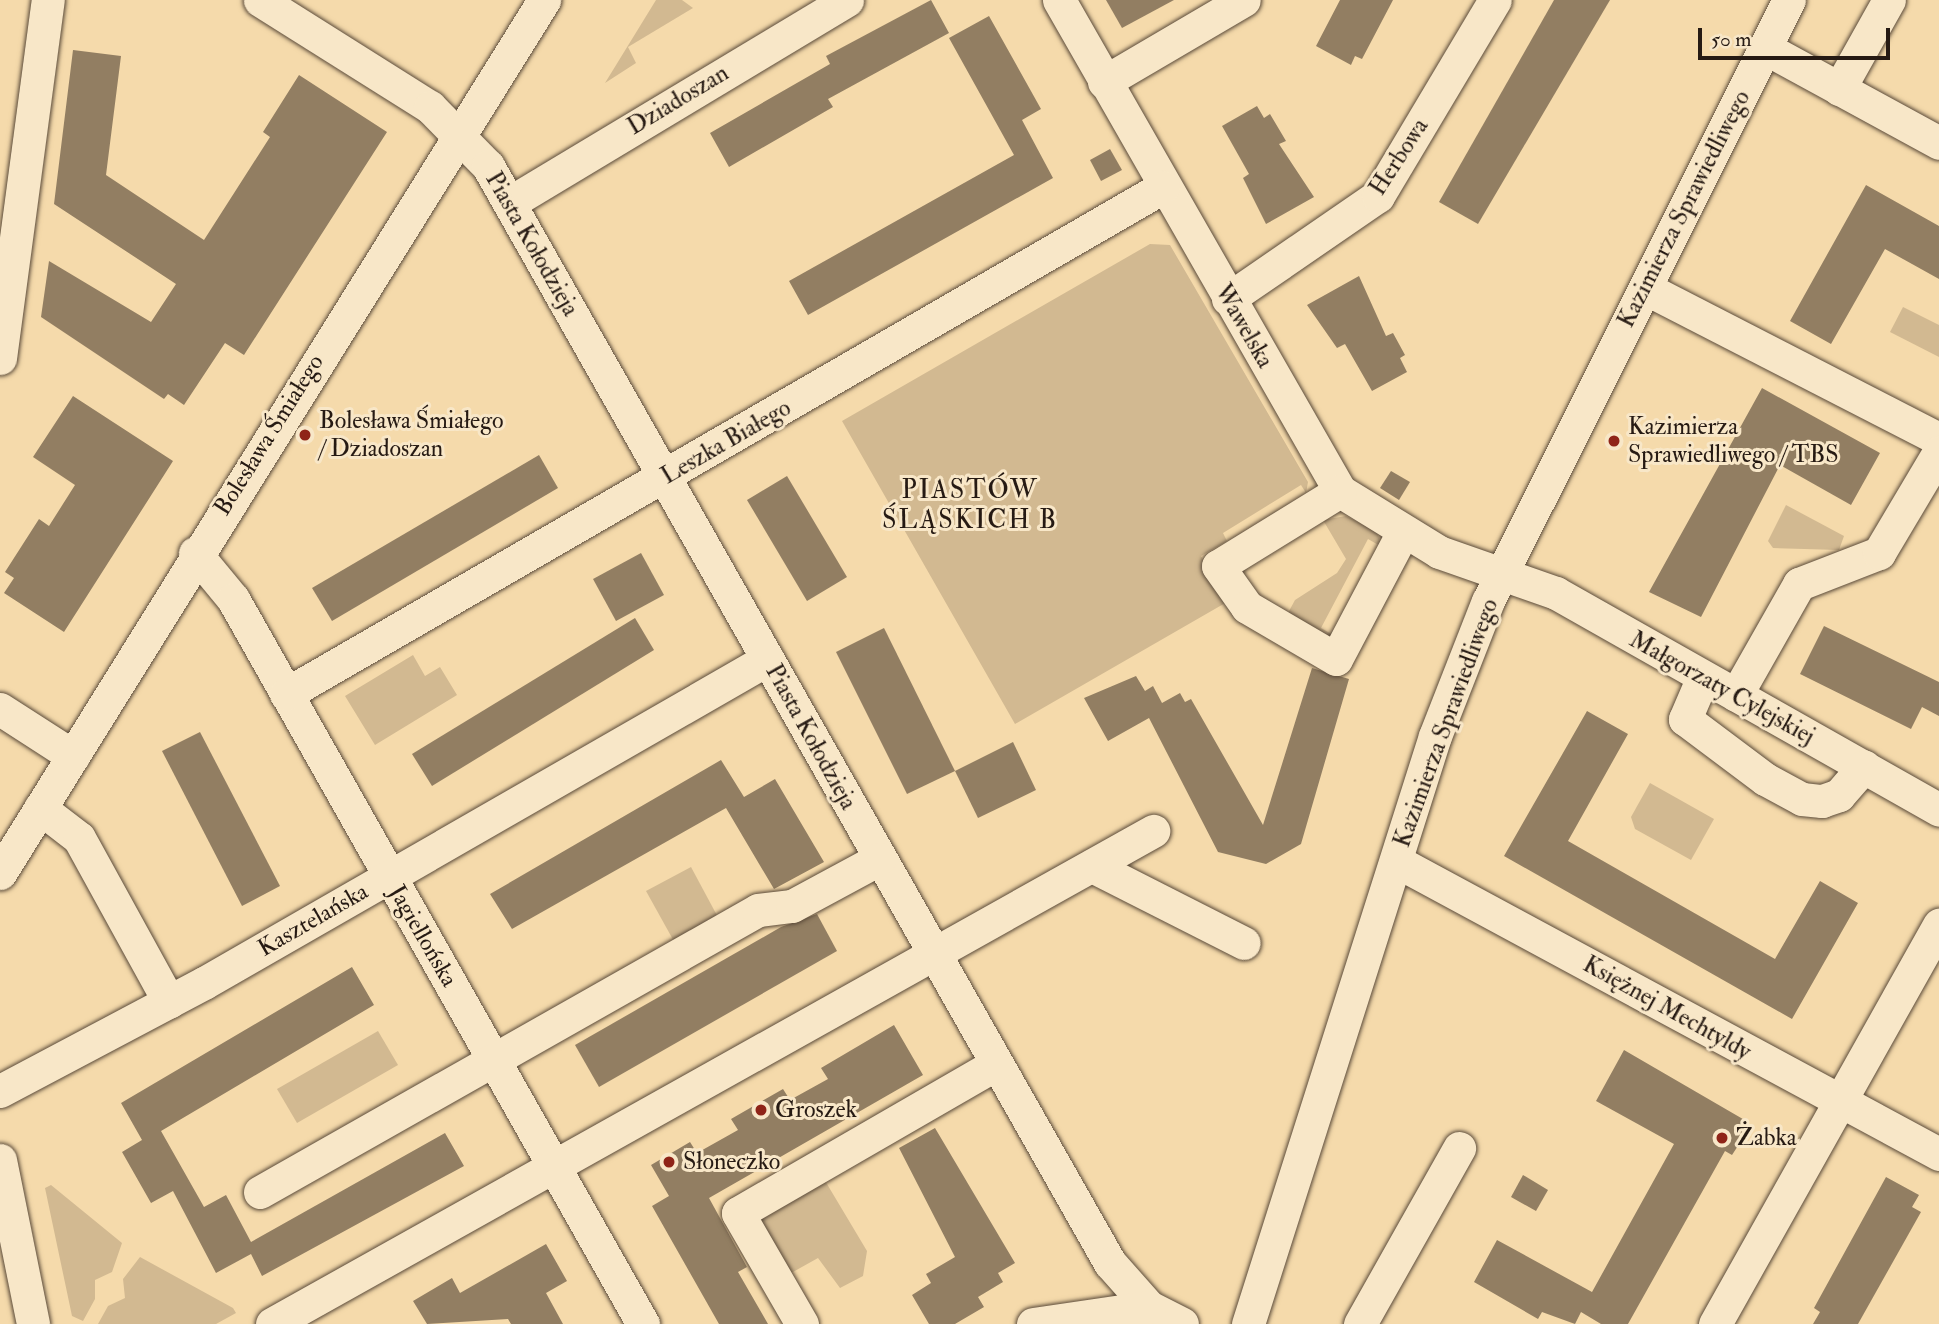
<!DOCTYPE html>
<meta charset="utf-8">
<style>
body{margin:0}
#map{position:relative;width:1939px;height:1324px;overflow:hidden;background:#f5daab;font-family:"IM FELL Double Pica",serif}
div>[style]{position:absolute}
.green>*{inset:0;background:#d2b991}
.building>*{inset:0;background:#927e62}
.roads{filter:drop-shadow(0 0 2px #5a4a39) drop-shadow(0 0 2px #5a4a39)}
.minor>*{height:33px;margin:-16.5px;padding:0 16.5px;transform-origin:16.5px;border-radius:16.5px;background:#f8e7c8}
.dots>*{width:19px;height:19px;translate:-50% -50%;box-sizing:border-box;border:4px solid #f8e7c8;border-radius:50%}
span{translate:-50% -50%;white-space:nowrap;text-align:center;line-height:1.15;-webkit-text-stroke:6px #f8e7c8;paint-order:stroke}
.street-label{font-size:24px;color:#261a13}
.poi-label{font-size:24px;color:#261a13}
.left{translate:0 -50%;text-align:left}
.neighbourhood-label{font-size:26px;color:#261a13;letter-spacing:2px}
.scale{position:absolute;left:1698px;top:28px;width:192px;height:32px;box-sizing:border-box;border:4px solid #261a13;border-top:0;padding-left:9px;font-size:21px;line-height:24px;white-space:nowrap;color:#261a13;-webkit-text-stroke:5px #f8e7c8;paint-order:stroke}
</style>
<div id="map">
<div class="green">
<div style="clip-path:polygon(656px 0,682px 0,693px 8px,628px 47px,636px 63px,605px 83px)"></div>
<div style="clip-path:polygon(1150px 244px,1170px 245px,1308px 482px,1306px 493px,1301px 485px,1223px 533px,1227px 541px,1201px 556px,1227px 602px,1015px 724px,842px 421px)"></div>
<div style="clip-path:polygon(1903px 307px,1939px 325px,1939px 357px,1890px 332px)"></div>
<div style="clip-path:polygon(1786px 505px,1844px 536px,1839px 550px,1773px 548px,1768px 541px)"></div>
<div style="clip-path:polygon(1346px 516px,1377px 532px,1382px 547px,1368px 539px,1321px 628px,1335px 636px,1329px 638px,1288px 613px,1295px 600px,1337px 573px,1346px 559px,1323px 520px)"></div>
<div style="clip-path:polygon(413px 655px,425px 676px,440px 667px,457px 695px,375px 745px,345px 696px)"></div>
<div style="clip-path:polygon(1650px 783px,1714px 819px,1691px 860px,1635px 829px,1631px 817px)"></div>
<div style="clip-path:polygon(691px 867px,720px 921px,676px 945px,646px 891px)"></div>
<div style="clip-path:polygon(378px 1031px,398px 1065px,297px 1123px,277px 1089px)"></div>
<div style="clip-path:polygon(821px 1174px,867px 1251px,863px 1276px,840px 1288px,818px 1258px,784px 1277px,759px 1229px,760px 1210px)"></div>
<div style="clip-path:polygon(51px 1185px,122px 1243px,112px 1272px,95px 1280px,95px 1299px,83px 1321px,72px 1316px,45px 1188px)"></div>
<div style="clip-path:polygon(140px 1257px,233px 1308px,236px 1313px,216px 1324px,98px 1324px,108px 1306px,125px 1298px,123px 1279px)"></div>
</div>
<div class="building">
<div style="clip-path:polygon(931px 0,949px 33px,828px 99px,833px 107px,729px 167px,710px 133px,830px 64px,826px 56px)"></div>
<div style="clip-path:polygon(1106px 0,1174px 0,1122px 28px)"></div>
<div style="clip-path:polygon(1340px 0,1393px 0,1362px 59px,1355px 56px,1351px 65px,1316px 46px)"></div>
<div style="clip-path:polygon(1554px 0,1610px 0,1478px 224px,1439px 202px)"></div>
<div style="clip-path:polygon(989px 16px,1041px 109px,1022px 120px,1053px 178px,808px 315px,789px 281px,1014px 155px,949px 38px)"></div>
<div style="clip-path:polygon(73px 50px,121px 56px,106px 175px,204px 240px,270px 137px,263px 132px,299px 75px,387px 132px,244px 355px,225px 343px,184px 405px,168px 394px,164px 399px,41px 317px,49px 261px,151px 322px,176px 284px,54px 204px)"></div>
<div style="clip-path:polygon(1257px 106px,1264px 118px,1270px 114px,1286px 141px,1279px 144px,1314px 197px,1266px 224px,1243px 178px,1249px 174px,1222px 126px)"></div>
<div style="clip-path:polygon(1110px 149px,1122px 170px,1101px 181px,1090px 160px)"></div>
<div style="clip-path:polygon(1866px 185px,1939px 226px,1939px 279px,1885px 249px,1831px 344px,1790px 321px)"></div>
<div style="clip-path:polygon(1359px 276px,1386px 336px,1393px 333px,1405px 355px,1400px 358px,1407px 372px,1372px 391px,1345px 344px,1337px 348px,1307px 305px)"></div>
<div style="clip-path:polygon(1762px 388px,1880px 453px,1851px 505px,1780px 465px,1701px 617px,1649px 592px)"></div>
<div style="clip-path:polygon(73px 396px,173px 461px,64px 632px,4px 593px,14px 578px,5px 572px,39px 519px,49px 526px,75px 485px,33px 457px)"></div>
<div style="clip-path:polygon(539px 455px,558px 488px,332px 621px,312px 588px)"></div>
<div style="clip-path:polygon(1391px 471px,1410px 482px,1399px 500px,1380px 488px)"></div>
<div style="clip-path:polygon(787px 476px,847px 577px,807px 601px,747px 500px)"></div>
<div style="clip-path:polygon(641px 553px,664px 595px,616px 621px,593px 579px)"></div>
<div style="clip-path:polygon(635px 618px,654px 650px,432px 786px,412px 754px)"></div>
<div style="clip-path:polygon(1824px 626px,1939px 682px,1939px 716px,1922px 707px,1911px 729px,1800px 674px)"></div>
<div style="clip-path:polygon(884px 628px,955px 771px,907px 794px,836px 652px)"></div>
<div style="clip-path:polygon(1312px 668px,1349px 679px,1301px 844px,1266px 864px,1218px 852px,1149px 718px,1108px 741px,1084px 698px,1136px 676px,1145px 691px,1153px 686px,1162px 703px,1180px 693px,1185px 702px,1191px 699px,1263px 825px)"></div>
<div style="clip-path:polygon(1587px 711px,1628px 734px,1568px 841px,1775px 959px,1820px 881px,1858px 903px,1792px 1019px,1504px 856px)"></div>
<div style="clip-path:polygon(200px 732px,280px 886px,242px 906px,162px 751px)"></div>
<div style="clip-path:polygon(1013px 742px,1036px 790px,978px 818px,955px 771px)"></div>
<div style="clip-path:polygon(721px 760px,744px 797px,775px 779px,824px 862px,774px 889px,726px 808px,512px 929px,490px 894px)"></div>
<div style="clip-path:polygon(817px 914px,837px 951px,599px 1087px,575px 1045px,781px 927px)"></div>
<div style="clip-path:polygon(352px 967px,374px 1005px,161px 1131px,204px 1207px,226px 1195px,251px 1242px,445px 1133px,464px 1166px,262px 1276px,251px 1254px,216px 1273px,173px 1191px,151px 1203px,122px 1152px,142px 1140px,121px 1103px)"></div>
<div style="clip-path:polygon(894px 1025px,923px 1075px,709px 1198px,747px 1267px,738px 1272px,768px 1324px,719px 1324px,652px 1206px,669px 1196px,651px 1165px,690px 1142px,697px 1153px,738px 1130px,731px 1119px,783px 1089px,790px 1100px,828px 1079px,821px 1068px)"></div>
<div style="clip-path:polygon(1624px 1050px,1748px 1122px,1749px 1129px,1732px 1155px,1725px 1151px,1628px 1324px,1601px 1324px,1581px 1312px,1575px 1324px,1542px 1312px,1538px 1319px,1474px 1282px,1497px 1240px,1592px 1292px,1674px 1144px,1596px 1101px)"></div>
<div style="clip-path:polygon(935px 1128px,1015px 1263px,998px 1273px,1003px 1282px,978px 1297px,984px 1307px,955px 1324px,929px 1324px,912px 1295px,931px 1283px,926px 1274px,955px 1257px,899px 1148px)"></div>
<div style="clip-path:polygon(1523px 1175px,1548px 1190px,1536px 1211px,1511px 1197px)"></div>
<div style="clip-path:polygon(1886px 1177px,1919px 1195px,1912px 1207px,1921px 1212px,1858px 1324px,1813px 1324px,1820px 1312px,1814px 1308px)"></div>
<div style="clip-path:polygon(546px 1244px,567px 1281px,546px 1293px,563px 1324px,511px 1324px,508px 1319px,427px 1324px,413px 1301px,452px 1278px,460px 1293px)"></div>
</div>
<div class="roads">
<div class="minor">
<div style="left:260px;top:0;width:201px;rotate:32.2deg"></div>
<div style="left:430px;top:107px;width:83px;rotate:45.5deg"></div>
<div style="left:488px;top:166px;width:1261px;rotate:60.45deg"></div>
<div style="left:1110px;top:1263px;width:59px;rotate:48.4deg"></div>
<div style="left:1149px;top:1307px;width:37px;rotate:27deg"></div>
<div style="left:1059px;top:0;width:566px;rotate:60.22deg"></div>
<div style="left:1340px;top:491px;width:116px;rotate:31.6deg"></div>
<div style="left:1439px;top:552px;width:124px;rotate:19.3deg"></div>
<div style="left:1556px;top:593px;width:440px;rotate:29.5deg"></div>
<div style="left:1765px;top:48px;width:198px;rotate:28.6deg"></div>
<div style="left:1104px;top:82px;width:162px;rotate:-30.4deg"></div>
<div style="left:1839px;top:89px;width:102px;rotate:-60.7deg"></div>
<div style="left:511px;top:202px;width:392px;rotate:-31deg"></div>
<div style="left:1645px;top:288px;width:331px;rotate:27.2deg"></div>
<div style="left:1228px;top:299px;width:182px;rotate:-34.5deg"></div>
<div style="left:1378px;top:196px;width:228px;rotate:-59.2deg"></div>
<div style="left:0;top:358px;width:361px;rotate:-82.4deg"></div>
<div style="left:1340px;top:491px;width:143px;rotate:148.4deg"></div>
<div style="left:1218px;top:566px;width:50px;rotate:54.7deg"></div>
<div style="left:1247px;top:607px;width:103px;rotate:30.3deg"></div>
<div style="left:1336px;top:659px;width:144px;rotate:-62.2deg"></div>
<div style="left:195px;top:553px;width:60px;rotate:50.4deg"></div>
<div style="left:233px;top:599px;width:833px;rotate:60.51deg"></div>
<div style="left:1703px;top:677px;width:46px;rotate:113.2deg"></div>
<div style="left:1685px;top:719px;width:100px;rotate:36.9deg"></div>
<div style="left:1765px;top:779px;width:42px;rotate:28.4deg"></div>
<div style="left:1802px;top:799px;width:20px;rotate:6deg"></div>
<div style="left:1822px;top:801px;width:18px;rotate:-19deg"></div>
<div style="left:1839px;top:795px;width:38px;rotate:-49deg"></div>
<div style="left:286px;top:694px;width:1013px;rotate:-30.03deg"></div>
<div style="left:1736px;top:695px;width:128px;rotate:-60.4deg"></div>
<div style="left:1799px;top:584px;width:86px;rotate:-21.2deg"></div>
<div style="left:1879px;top:553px;width:117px;rotate:-59.3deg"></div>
<div style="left:0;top:709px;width:87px;rotate:32.8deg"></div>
<div style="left:40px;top:808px;width:49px;rotate:37.6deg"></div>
<div style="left:79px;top:838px;width:187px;rotate:61.2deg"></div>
<div style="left:1396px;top:861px;width:617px;rotate:28.35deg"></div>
<div style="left:1092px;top:866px;width:170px;rotate:26.9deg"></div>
<div style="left:0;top:873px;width:1029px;rotate:-58.07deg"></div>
<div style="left:0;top:1091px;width:231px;rotate:-27.9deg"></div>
<div style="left:204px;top:983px;width:650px;rotate:-29.88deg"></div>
<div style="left:0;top:1160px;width:167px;rotate:78.6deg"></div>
<div style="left:260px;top:1192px;width:572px;rotate:-29.52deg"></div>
<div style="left:758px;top:910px;width:34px;rotate:-7deg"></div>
<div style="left:792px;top:906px;width:99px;rotate:-28.4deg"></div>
<div style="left:272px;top:1324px;width:1010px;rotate:-29.23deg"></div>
<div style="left:802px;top:1324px;width:128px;rotate:-120deg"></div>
<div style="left:738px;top:1213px;width:298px;rotate:-30deg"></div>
<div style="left:1033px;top:1324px;width:117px;rotate:-8.3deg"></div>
<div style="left:1248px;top:1324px;width:617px;rotate:-72.36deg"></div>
<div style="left:1435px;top:736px;width:145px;rotate:-68.6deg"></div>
<div style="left:1488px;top:601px;width:672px;rotate:-63.4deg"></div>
<div style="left:1360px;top:1324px;width:202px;rotate:-60.6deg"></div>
<div style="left:1715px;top:1324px;width:458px;rotate:-60.7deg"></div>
</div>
</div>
<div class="dots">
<div style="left:305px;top:435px;background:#8f2418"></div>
<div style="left:1614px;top:441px;background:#8f2418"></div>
<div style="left:761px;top:1110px;background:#8f2418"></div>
<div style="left:1722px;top:1138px;background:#8f2418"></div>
<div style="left:669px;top:1162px;background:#8f2418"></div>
</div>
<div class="street-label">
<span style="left:678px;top:100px;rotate:-31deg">Dziadoszan</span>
<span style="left:1399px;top:157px;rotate:-57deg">Herbowa</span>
<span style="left:1684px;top:209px;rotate:-63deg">Kazimierza Sprawiedliwego</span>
<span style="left:532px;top:244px;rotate:60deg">Piasta Kołodzieja</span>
<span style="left:1244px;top:326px;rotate:60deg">Wawelska</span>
<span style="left:269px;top:435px;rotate:-58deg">Bolesława Śmiałego</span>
<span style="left:726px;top:442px;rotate:-30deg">Leszka Białego</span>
<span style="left:1722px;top:688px;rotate:29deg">Małgorzaty Cylejskiej</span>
<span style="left:1446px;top:723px;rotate:-70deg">Kazimierza Sprawiedliwego</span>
<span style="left:811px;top:737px;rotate:61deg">Piasta Kołodzieja</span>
<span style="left:313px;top:920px;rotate:-30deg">Kasztelańska</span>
<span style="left:423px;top:936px;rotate:60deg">Jagiellońska</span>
<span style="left:1667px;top:1008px;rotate:29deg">Księżnej Mechtyldy</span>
</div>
<div class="poi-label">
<span class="left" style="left:319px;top:435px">Bolesława Śmiałego<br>/ Dziadoszan</span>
<span class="left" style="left:1628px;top:441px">Kazimierza<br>Sprawiedliwego / TBS</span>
<span class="left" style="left:775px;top:1110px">Groszek</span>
<span class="left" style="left:1736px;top:1138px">Żabka</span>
<span class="left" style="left:683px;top:1162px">Słoneczko</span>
</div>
<div class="neighbourhood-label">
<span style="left:970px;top:506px">PIASTÓW<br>ŚLĄSKICH B</span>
</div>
<div class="scale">50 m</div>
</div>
